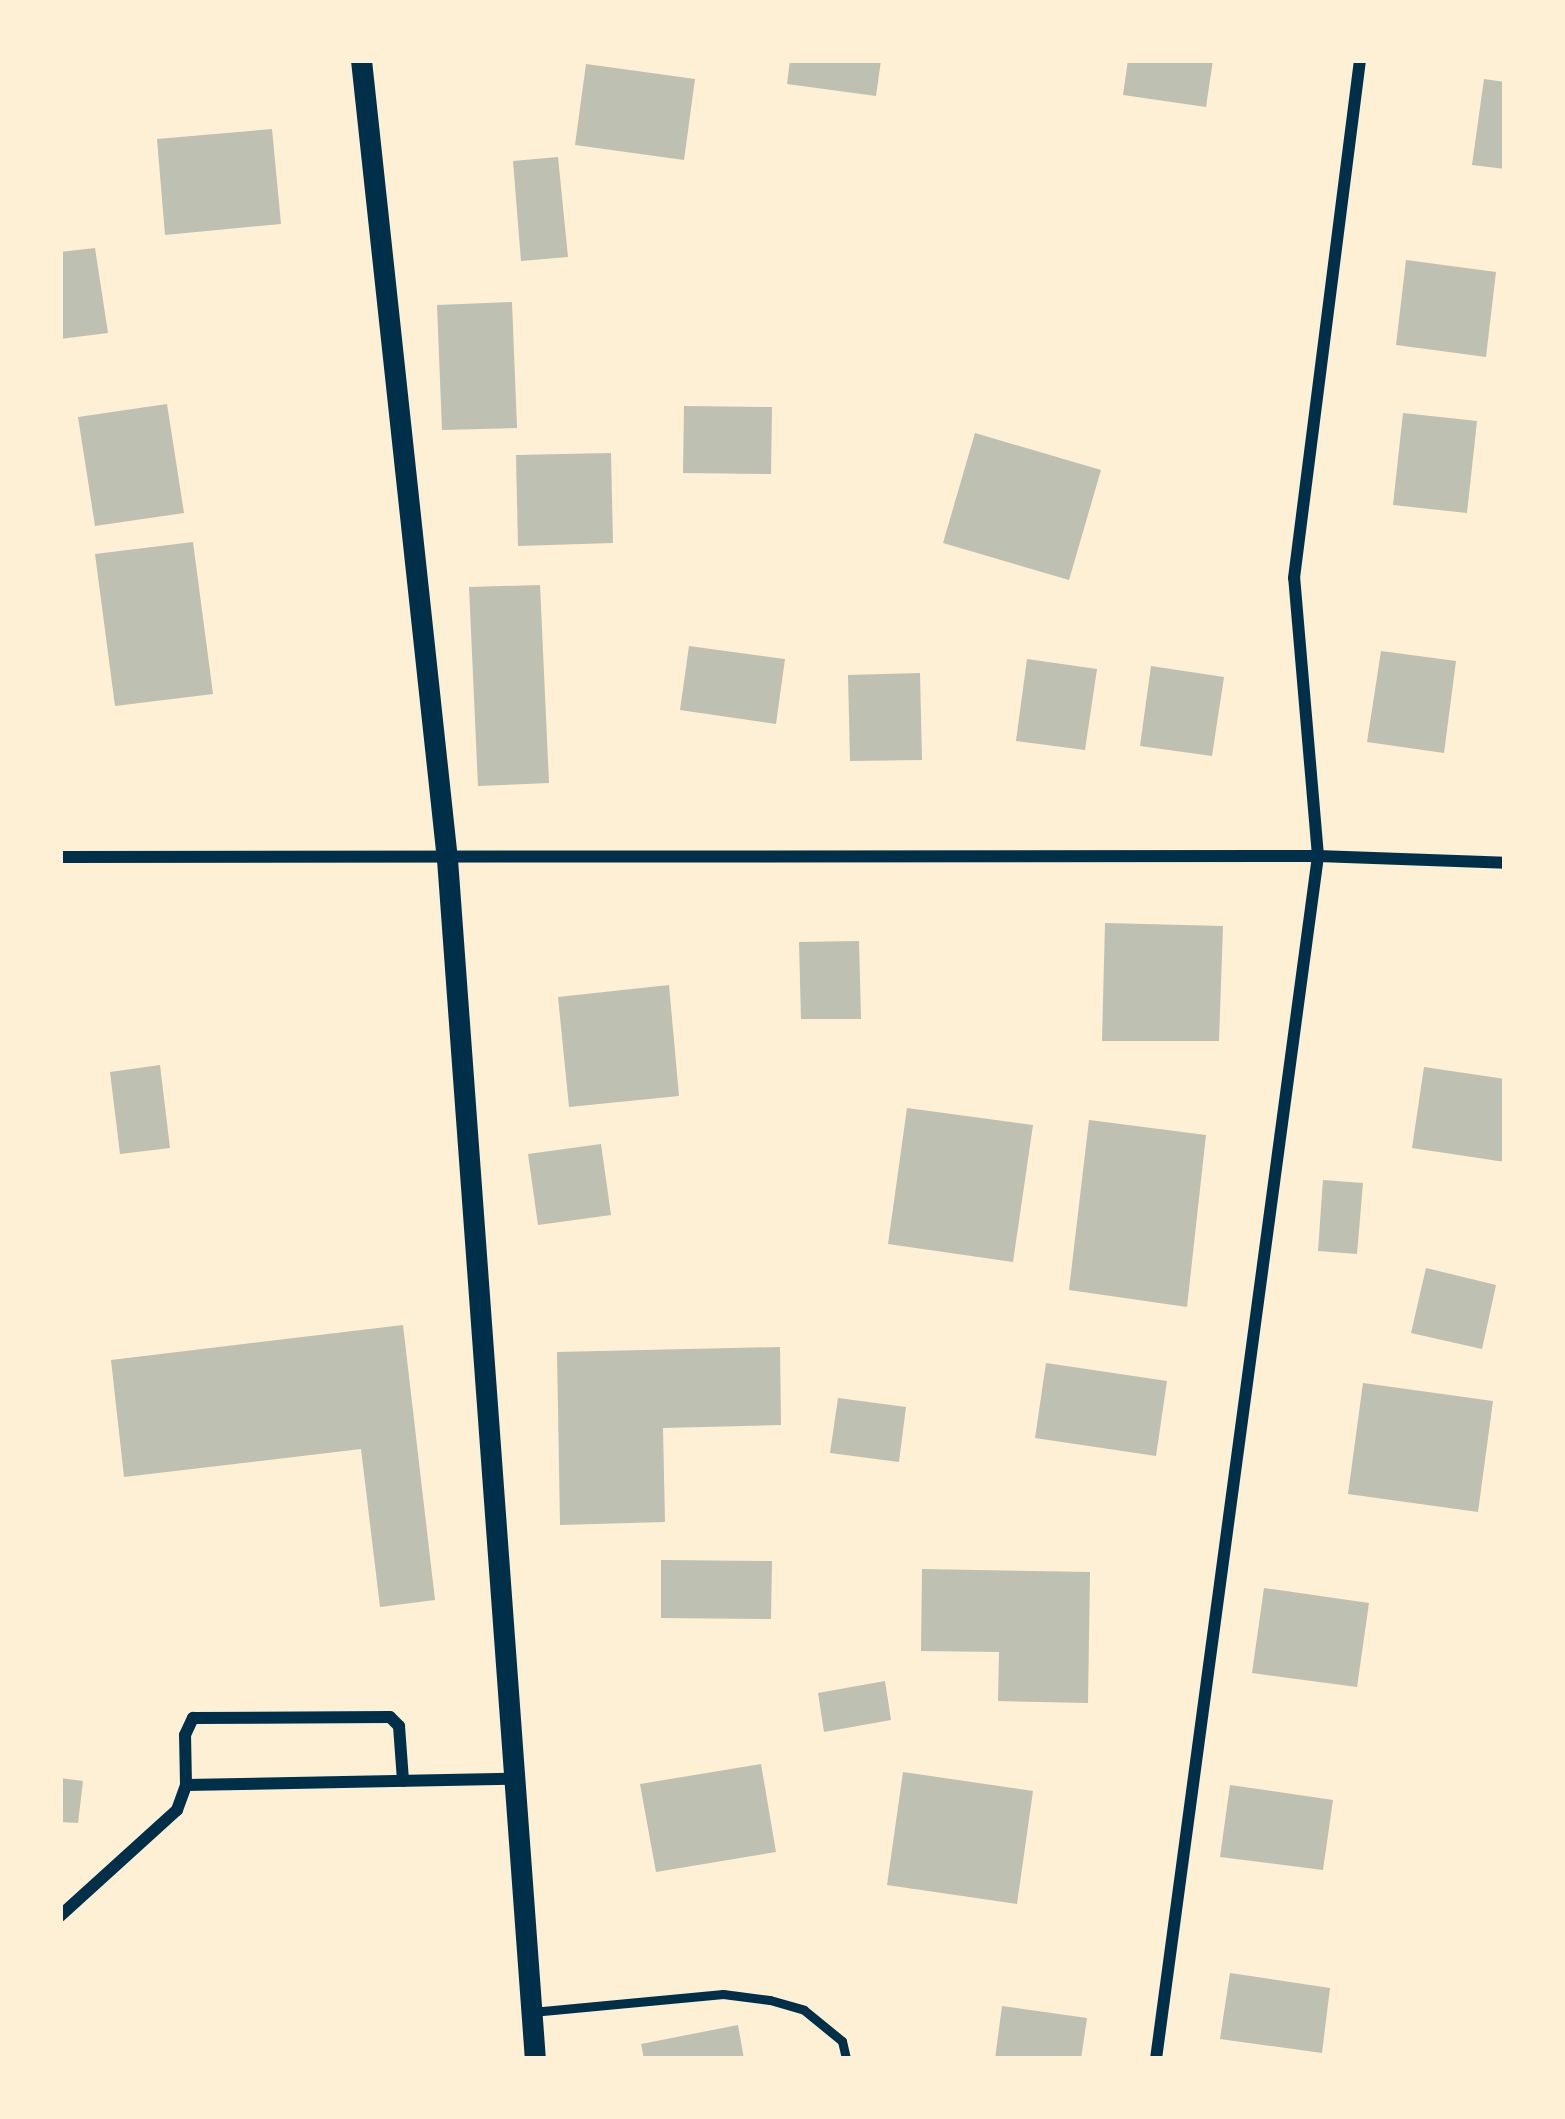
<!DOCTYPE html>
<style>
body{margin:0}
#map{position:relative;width:1565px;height:2119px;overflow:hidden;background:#fdf0d5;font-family:"Exo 2",sans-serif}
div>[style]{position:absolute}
.building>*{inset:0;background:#bec0b2}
.service>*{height:9px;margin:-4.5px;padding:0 4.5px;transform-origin:4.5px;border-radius:4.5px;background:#003049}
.minor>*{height:12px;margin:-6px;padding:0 6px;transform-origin:6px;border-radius:6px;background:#003049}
.tertiary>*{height:21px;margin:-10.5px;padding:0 10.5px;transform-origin:10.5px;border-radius:10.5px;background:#003049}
span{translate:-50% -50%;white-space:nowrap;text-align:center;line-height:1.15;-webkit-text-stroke:9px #fdf0d5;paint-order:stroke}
.frame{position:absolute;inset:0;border:63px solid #fdf0d5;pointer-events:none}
</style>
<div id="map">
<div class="building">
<div style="clip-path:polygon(790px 60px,881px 60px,876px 96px,787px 84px)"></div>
<div style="clip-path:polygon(1128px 60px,1213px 60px,1206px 107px,1123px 95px)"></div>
<div style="clip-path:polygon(586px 64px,695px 79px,684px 160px,575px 145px)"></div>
<div style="clip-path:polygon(1484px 79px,1505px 82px,1505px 169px,1472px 165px)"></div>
<div style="clip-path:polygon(272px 129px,281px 224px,165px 235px,157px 139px)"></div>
<div style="clip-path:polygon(558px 157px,568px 257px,521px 261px,513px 161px)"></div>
<div style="clip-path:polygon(95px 248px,108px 333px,60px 339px,60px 252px)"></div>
<div style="clip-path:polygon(1406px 260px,1496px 272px,1486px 357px,1396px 345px)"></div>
<div style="clip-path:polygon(512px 302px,517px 428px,442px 430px,437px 305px)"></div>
<div style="clip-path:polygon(167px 404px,184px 513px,95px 526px,78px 417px)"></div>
<div style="clip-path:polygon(684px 406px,772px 407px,771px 474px,683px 473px)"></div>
<div style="clip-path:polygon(1403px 413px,1477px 421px,1467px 513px,1393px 505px)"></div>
<div style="clip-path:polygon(975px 433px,1101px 470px,1069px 580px,943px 543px)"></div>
<div style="clip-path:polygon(611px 453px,613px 543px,518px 546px,516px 455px)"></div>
<div style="clip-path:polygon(193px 542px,213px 694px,115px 706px,95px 554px)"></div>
<div style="clip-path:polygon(540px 585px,549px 783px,478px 786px,469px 587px)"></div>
<div style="clip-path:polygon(689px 646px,785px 659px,776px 724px,680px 710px)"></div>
<div style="clip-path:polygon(1381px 651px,1456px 661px,1444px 753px,1367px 742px)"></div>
<div style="clip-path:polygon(1027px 659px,1097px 669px,1085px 750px,1016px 741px)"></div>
<div style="clip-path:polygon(1151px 666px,1224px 677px,1212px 756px,1140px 746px)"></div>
<div style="clip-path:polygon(920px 673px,922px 760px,850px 761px,848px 675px)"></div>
<div style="clip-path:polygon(1105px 923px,1223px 926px,1219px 1041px,1102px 1041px)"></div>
<div style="clip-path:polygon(859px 941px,861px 1019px,801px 1019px,799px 942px)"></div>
<div style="clip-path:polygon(669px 985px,679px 1096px,569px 1107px,558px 997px)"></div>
<div style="clip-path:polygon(160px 1065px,170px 1148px,120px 1154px,110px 1072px)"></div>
<div style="clip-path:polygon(1424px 1067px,1505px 1079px,1505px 1162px,1412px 1148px)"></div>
<div style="clip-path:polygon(907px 1108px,1033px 1125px,1013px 1262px,888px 1244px)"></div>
<div style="clip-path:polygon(1089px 1120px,1206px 1135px,1187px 1307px,1069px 1290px)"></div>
<div style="clip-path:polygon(601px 1144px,611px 1215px,538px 1225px,528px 1154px)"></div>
<div style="clip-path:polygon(1323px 1180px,1363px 1183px,1357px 1254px,1318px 1251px)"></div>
<div style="clip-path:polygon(1426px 1268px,1496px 1285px,1482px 1349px,1411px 1333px)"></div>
<div style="clip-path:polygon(403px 1325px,435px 1600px,380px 1607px,361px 1449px,124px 1477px,111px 1360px)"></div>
<div style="clip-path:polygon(780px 1347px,781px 1425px,663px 1428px,665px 1522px,560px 1525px,557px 1352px)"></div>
<div style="clip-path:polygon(1046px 1363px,1167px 1381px,1156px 1456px,1035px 1438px)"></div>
<div style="clip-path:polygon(1363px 1383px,1493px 1401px,1478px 1512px,1348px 1494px)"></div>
<div style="clip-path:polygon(838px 1398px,906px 1407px,899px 1462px,830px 1453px)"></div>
<div style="clip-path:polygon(661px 1560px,772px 1561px,771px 1619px,661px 1618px)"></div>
<div style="clip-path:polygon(922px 1569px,1090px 1572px,1088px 1703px,998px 1701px,999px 1652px,921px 1651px)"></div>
<div style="clip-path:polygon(1264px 1588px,1369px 1603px,1357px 1687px,1252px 1673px)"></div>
<div style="clip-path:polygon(885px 1681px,891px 1720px,824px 1732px,818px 1693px)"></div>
<div style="clip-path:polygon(761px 1764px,776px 1852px,656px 1872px,640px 1784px)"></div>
<div style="clip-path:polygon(903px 1772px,1033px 1791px,1017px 1904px,887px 1885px)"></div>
<div style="clip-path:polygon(60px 1778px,83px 1781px,78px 1823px,60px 1822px)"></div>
<div style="clip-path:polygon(1230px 1785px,1333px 1800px,1323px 1870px,1220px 1857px)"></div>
<div style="clip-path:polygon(1230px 1973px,1330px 1988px,1322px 2053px,1220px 2039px)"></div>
<div style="clip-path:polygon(1002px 2006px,1087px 2018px,1081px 2059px,995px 2059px)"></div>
<div style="clip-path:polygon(738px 2025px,744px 2059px,644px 2059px,641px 2044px)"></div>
</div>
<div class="service">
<div style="left:532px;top:2012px;width:192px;rotate:-5.4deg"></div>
<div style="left:723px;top:1994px;width:47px;rotate:7.3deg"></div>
<div style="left:770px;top:2000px;width:35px;rotate:16deg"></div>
<div style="left:804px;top:2010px;width:49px;rotate:39.2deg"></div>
<div style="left:842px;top:2041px;width:18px;rotate:77deg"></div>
</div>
<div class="minor">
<div style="left:60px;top:857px;width:1258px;rotate:-0.05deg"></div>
<div style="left:1318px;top:856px;width:187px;rotate:2.1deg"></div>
<div style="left:186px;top:1785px;width:327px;rotate:-1.1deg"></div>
<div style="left:60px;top:1916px;width:158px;rotate:-42.2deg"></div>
<div style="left:177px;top:1810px;width:27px;rotate:-70deg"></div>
<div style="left:186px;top:1785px;width:50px;rotate:-91.1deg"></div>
<div style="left:185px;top:1735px;width:19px;rotate:-65deg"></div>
<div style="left:193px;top:1718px;width:197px;rotate:-0.3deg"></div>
<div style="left:390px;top:1717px;width:13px;rotate:45deg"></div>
<div style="left:399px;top:1726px;width:55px;rotate:85.8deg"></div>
<div style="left:1156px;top:2059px;width:1214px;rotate:-82.33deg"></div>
<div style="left:1318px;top:856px;width:279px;rotate:-94.9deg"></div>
<div style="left:1294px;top:578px;width:522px;rotate:-82.74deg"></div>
</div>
<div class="tertiary">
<div style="left:361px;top:60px;width:804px;rotate:83.86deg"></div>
<div style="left:447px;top:859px;width:1203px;rotate:85.81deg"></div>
</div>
<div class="frame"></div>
</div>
